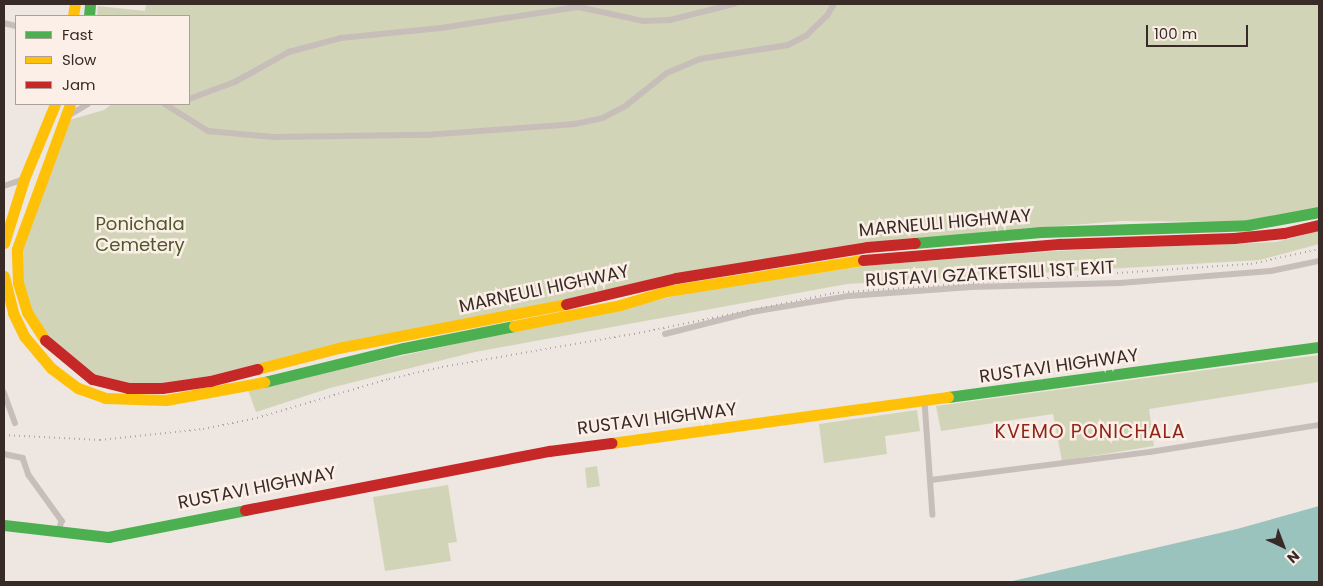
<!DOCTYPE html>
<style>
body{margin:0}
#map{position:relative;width:1323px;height:586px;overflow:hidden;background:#eee6e0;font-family:Poppins,sans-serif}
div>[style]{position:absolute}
.green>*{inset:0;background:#d2d4b8}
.water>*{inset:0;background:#9ac3be}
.street>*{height:5.5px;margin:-2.75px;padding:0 2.75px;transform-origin:2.75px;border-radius:2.75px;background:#c7beb9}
.fast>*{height:11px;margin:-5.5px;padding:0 5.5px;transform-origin:5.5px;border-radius:5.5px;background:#4caf50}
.slow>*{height:11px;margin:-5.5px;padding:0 5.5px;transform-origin:5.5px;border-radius:5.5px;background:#ffc107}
.jam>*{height:11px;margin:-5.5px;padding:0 5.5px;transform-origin:5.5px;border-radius:5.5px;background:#c62828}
.rail>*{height:2px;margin-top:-1px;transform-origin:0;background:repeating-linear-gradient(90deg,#aea7a4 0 1px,transparent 0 5px)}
span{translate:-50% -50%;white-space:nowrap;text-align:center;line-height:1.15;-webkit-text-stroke:5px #fbefe7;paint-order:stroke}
.street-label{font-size:18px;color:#382a27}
.park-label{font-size:18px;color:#4d5928}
.neighbourhood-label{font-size:19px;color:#8f2518;letter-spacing:1px}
.frame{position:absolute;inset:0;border:5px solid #382a27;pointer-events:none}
.legend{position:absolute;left:15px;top:15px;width:175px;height:90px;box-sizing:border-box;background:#fbefe7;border:1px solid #ada09a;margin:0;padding:6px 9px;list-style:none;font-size:15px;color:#382a27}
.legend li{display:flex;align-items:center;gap:10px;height:25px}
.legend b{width:25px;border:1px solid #ada09a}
.north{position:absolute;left:1258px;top:521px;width:50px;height:50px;-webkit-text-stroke:4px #fbefe7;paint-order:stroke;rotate:137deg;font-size:14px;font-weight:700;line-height:20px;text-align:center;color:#382a27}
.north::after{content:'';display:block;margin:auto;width:18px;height:22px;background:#382a27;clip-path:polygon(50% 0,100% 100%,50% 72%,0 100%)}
.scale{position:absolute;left:1146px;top:25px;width:102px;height:22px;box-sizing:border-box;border:2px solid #382a27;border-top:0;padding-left:6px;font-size:15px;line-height:18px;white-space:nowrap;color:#382a27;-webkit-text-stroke:4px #fbefe7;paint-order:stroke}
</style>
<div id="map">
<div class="green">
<div style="clip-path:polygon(146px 4px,1319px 4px,1319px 208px,1238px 222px,1121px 221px,895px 240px,616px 291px,193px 382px,159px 386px,107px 381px,83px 370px,43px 337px,20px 285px,23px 234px,69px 120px,104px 110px,112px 104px,189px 104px,189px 16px,97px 16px,98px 6px,145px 11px)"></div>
<div style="clip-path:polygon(1319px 231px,1319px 244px,1260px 260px,847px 284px,475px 352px,330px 388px,256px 412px,248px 390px,527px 328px,600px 315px,686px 293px,873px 265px,1054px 251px,1276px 242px)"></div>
<div style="clip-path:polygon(1319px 355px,1319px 382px,1149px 409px,1154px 446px,1062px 461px,1053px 414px,941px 431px,936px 406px)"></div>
<div style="clip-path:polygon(917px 410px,920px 431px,885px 436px,887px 454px,824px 463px,819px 424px)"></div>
<div style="clip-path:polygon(597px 466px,600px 486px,587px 488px,585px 468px)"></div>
<div style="clip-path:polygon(448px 485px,457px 542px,448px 543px,451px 561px,385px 571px,373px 497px)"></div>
</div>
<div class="water">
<div style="clip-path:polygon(1319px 506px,1319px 582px,1008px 582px,1237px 529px)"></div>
</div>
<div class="street">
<div style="left:4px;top:23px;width:12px;rotate:14deg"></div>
<div style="left:189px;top:99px;width:49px;rotate:-20.3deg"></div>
<div style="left:235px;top:82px;width:62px;rotate:-29.1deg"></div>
<div style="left:289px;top:52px;width:54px;rotate:-15.1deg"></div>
<div style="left:341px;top:38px;width:100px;rotate:-5.7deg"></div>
<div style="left:441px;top:28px;width:140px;rotate:-8.7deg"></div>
<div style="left:579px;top:7px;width:66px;rotate:12.3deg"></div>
<div style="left:643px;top:21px;width:27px;rotate:-2deg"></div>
<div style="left:670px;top:20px;width:66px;rotate:-14deg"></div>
<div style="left:165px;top:104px;width:51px;rotate:32.1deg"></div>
<div style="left:208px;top:131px;width:66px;rotate:5.2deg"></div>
<div style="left:274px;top:137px;width:152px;rotate:-0.8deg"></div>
<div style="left:426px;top:135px;width:149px;rotate:-4.2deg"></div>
<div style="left:575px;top:124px;width:29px;rotate:-12deg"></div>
<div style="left:603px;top:118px;width:27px;rotate:-28deg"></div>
<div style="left:627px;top:105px;width:51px;rotate:-38.7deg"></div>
<div style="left:667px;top:73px;width:36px;rotate:-23deg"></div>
<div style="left:700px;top:59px;width:89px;rotate:-9deg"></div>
<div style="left:788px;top:45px;width:20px;rotate:-27deg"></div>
<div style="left:806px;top:36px;width:29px;rotate:-44deg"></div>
<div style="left:827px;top:16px;width:14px;rotate:-60deg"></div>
<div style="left:68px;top:116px;width:23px;rotate:-31deg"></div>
<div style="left:4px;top:186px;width:21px;rotate:-19deg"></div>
<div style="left:665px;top:334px;width:90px;rotate:-14.2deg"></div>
<div style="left:752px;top:312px;width:98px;rotate:-9.4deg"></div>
<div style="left:849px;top:296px;width:122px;rotate:-4.2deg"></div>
<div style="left:971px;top:287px;width:149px;rotate:-1.5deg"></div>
<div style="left:1120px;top:283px;width:151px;rotate:-4.5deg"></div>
<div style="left:1271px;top:271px;width:49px;rotate:-11.8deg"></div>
<div style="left:4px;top:392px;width:33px;rotate:70deg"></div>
<div style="left:925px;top:402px;width:113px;rotate:86deg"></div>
<div style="left:4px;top:454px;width:19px;rotate:12deg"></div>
<div style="left:23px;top:458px;width:18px;rotate:71deg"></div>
<div style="left:29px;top:475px;width:57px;rotate:54.3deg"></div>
<div style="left:62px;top:521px;width:11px;rotate:105deg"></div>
<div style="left:931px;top:480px;width:221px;rotate:-7.3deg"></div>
<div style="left:1150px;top:452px;width:171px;rotate:-9.1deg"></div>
</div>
<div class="fast">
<div style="left:89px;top:16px;width:12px;rotate:-85deg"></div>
<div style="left:915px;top:243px;width:126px;rotate:-5deg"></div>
<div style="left:1041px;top:232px;width:207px;rotate:-1.9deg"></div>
<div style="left:1248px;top:225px;width:72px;rotate:-10.4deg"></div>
<div style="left:264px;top:382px;width:144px;rotate:-13.7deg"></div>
<div style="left:404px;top:348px;width:112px;rotate:-11.3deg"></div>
<div style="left:948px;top:397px;width:374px;rotate:-7.7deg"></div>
<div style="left:4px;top:525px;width:105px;rotate:6.6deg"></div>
<div style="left:108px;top:537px;width:140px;rotate:-11.1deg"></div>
</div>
<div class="slow">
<div style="left:73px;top:16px;width:12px;rotate:-81deg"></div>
<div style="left:4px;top:243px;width:67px;rotate:-72.6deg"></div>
<div style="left:24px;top:179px;width:81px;rotate:-67.5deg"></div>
<div style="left:4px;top:276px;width:38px;rotate:76deg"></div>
<div style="left:13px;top:313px;width:25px;rotate:64deg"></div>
<div style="left:24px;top:336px;width:42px;rotate:49.8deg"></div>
<div style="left:51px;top:368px;width:34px;rotate:37deg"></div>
<div style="left:78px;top:388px;width:29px;rotate:20deg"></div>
<div style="left:105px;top:398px;width:61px;rotate:1.9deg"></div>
<div style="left:166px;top:400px;width:100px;rotate:-10.4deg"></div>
<div style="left:514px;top:326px;width:108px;rotate:-11.2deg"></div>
<div style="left:620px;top:305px;width:49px;rotate:-16.6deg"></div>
<div style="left:667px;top:291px;width:198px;rotate:-9deg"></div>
<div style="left:45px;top:340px;width:33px;rotate:-123deg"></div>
<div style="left:27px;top:312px;width:30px;rotate:-107deg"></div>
<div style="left:18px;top:283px;width:34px;rotate:-92deg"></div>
<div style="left:17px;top:249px;width:154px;rotate:-69.9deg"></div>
<div style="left:257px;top:369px;width:84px;rotate:-14.5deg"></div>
<div style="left:338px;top:348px;width:232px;rotate:-10.9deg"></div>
<div style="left:611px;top:443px;width:340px;rotate:-7.8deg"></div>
</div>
<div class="jam">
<div style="left:863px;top:260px;width:197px;rotate:-4.7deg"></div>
<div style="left:1059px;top:244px;width:175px;rotate:-2deg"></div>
<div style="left:1234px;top:238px;width:50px;rotate:-5.7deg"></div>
<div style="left:1284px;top:233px;width:36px;rotate:-13deg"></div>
<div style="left:566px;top:304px;width:113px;rotate:-13.3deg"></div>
<div style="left:676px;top:278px;width:193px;rotate:-9.2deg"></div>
<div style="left:867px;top:247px;width:48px;rotate:-4.8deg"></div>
<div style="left:45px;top:340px;width:61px;rotate:39.7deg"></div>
<div style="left:92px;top:379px;width:37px;rotate:14deg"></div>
<div style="left:128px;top:388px;width:34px"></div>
<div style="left:162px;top:388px;width:49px;rotate:-8.3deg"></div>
<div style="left:210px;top:381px;width:49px;rotate:-14.3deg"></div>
<div style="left:245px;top:510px;width:310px;rotate:-11deg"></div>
<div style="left:549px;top:451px;width:63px;rotate:-7.4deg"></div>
</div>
<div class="rail">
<div style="left:4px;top:435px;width:96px;rotate:3deg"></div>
<div style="left:100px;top:440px;width:104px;rotate:-6.1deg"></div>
<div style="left:203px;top:429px;width:55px;rotate:-11.5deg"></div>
<div style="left:257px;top:418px;width:138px;rotate:-16.5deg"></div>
<div style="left:389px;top:379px;width:54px;rotate:-12.8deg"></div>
<div style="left:442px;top:367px;width:195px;rotate:-9.8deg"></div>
<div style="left:634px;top:334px;width:203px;rotate:-11.6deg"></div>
<div style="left:833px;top:293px;width:419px;rotate:-4deg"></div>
<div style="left:1251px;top:264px;width:70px;rotate:-12.4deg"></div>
</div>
<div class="street-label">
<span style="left:945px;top:223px;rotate:-5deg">MARNEULI HIGHWAY</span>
<span style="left:990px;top:274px;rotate:-3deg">RUSTAVI GZATKETSILI 1ST EXIT</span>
<span style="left:544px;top:289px;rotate:-12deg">MARNEULI HIGHWAY</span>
<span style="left:1059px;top:366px;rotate:-8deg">RUSTAVI HIGHWAY</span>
<span style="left:657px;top:419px;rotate:-7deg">RUSTAVI HIGHWAY</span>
<span style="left:257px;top:488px;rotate:-11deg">RUSTAVI HIGHWAY</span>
</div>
<div class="park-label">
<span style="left:140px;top:235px">Ponichala<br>Cemetery</span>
</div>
<div class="neighbourhood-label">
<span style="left:1090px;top:432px">KVEMO PONICHALA</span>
</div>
<div class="frame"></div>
<ul class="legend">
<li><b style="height:6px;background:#4caf50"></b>Fast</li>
<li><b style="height:6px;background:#ffc107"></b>Slow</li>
<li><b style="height:6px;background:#c62828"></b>Jam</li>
</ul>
<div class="north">N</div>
<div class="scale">100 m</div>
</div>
